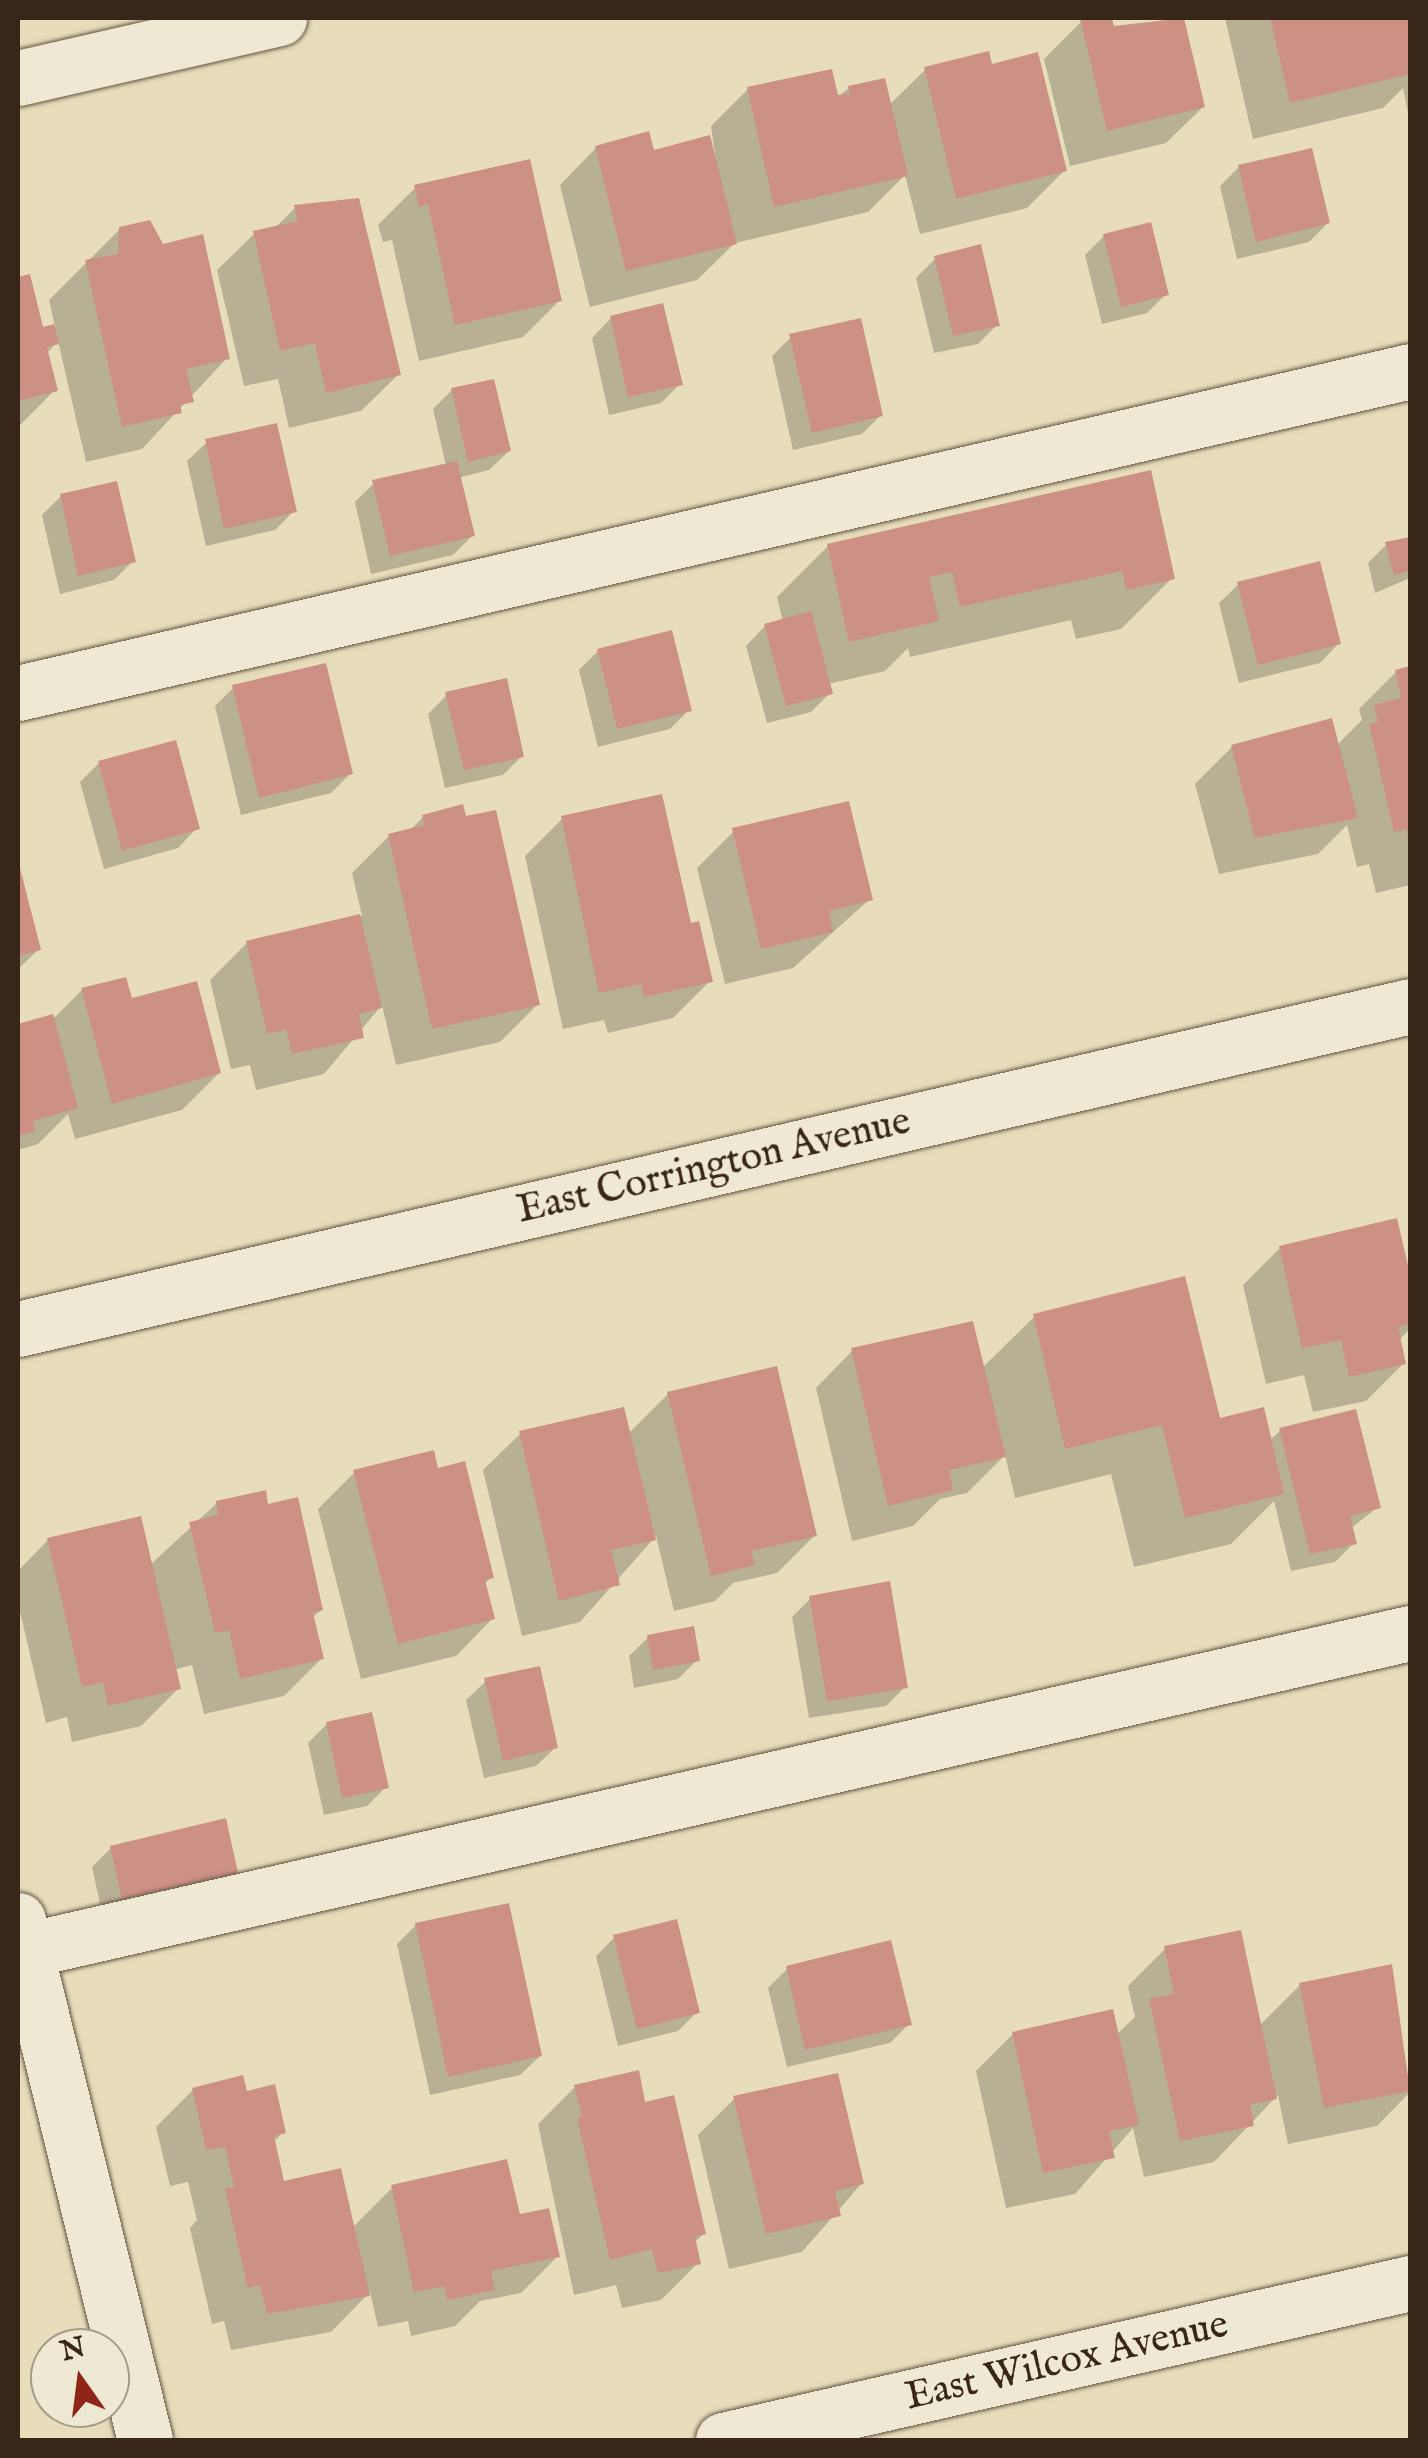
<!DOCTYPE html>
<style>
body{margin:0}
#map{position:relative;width:1428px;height:2458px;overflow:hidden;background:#e7ddbb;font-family:"IM FELL English",serif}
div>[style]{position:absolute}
.shadow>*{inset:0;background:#0003}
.building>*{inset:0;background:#cd9085}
.roads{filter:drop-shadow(0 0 2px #645441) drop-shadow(0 0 2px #645441)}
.minor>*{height:55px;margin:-27.5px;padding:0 27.5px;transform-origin:27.5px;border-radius:27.5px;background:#efe9d3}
span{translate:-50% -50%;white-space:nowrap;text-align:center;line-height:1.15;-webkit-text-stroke:10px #efe9d3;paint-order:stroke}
.street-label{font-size:40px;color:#382618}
.frame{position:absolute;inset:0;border:20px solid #382618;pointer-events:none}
.north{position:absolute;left:30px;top:2328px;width:100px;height:100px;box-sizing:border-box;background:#efe9d3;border:2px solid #a69b88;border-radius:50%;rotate:346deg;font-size:28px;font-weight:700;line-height:40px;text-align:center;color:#382618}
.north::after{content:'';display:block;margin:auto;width:35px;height:45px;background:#8f2418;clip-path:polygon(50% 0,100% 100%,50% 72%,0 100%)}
</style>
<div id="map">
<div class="shadow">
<div style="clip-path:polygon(1109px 18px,1112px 29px,1181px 18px,1203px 107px,1166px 143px,1070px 166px,1044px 59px,1081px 22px)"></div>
<div style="clip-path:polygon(1225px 18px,1410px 18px,1410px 122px,1403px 88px,1383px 108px,1253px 139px)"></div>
<div style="clip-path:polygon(990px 67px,1064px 171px,1027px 208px,920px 234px,905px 175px,868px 212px,735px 243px,697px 280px,590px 307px,560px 185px,596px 148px,652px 153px,718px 177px,711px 126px,748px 89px,836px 98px,849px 88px,889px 105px,926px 69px)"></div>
<div style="clip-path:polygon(1239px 167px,1328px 223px,1309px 242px,1237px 259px,1220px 186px)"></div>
<div style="clip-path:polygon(415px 188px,560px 300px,523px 337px,419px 361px,392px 240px,383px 242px,378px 225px)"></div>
<div style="clip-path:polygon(295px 208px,398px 375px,361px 411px,289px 428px,278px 379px,244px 386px,217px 270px,254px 234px,274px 229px)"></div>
<div style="clip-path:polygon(120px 229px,227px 358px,142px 449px,86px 462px,58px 341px,46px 354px,55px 390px,18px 427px,18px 280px,28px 277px,41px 330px,55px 327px,49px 300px)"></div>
<div style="clip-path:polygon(1104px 236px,1166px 294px,1147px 313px,1102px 324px,1085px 255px)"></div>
<div style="clip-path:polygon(936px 258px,997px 325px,978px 344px,934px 353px,916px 278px)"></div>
<div style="clip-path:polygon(611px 318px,680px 384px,661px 403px,609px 415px,592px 338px)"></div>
<div style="clip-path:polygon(791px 337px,881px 415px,862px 434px,793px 450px,772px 356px)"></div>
<div style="clip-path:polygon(452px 390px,509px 451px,489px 470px,458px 478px,472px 536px,453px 555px,371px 574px,355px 502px,374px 483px,446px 466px,433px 409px)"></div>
<div style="clip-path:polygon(207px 442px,294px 511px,275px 530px,206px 546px,187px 461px)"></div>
<div style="clip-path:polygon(1149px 473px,1172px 578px,1121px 629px,1076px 639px,1071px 620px,910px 657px,908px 648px,885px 671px,828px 684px,830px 693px,811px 712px,767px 723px,746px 646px,765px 626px,783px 622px,777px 597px,828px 546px)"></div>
<div style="clip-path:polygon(61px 496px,133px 561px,114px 580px,60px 594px,42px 515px)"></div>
<div style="clip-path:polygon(1410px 539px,1410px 578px,1375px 593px,1368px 563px,1387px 544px)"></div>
<div style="clip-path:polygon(1239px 584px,1339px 643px,1320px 663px,1239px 683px,1219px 603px)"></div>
<div style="clip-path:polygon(598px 651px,689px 710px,670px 729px,598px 747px,579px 670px)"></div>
<div style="clip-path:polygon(1410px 669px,1410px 885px,1376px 893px,1369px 864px,1357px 867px,1347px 825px,1318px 854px,1219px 874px,1195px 784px,1232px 747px,1337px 745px,1362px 720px,1359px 709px,1396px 672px)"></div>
<div style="clip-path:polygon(234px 687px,350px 774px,331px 793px,241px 815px,215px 706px)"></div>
<div style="clip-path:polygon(447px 695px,522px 756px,503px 775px,445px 788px,428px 714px)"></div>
<div style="clip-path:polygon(99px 763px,197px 828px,178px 848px,104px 869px,80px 782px)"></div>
<div style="clip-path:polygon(423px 817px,537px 1005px,500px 1042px,396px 1065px,382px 1005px,324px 1074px,256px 1090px,250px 1065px,231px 1069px,210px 980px,247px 943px,362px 916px,352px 873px,389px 836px,408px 832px)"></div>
<div style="clip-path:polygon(562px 819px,689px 926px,710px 981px,673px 1018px,608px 1033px,604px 1020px,563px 1029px,525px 856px)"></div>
<div style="clip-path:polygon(734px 831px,870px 899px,793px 968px,725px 984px,697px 868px)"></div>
<div style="clip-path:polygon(18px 865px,39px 949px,18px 969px)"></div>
<div style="clip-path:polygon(82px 990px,130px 1001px,219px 1073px,182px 1110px,75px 1139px,68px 1114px,38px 1144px,18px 1150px,18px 1026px,52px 1020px)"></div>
<div style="clip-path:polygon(1395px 1221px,1410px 1285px,1410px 1329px,1398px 1341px,1403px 1364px,1366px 1401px,1313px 1412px,1304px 1375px,1266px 1384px,1243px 1285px,1280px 1248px)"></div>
<div style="clip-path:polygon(1034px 1317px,1218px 1421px,1269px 1441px,1280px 1431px,1378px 1507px,1350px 1529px,1354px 1543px,1335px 1562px,1291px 1571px,1274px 1501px,1231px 1544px,1134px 1567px,1111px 1474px,1015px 1498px,1005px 1455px,967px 1493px,940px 1499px,913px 1526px,852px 1541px,816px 1388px,852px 1351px,982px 1368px)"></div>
<div style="clip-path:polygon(668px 1394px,814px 1536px,777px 1573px,733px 1583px,715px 1601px,674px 1611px,656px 1536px,580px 1622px,522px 1636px,483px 1470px,520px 1434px,628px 1434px)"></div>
<div style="clip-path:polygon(436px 1471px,492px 1577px,484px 1584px,492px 1619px,456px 1656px,361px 1679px,318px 1509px,355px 1472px)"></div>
<div style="clip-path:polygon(217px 1503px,266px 1507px,321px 1610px,312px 1618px,321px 1659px,284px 1696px,204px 1714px,192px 1665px,174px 1670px,178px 1689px,141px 1726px,72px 1742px,67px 1717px,46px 1723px,18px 1603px,18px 1571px,48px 1540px,150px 1565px)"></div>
<div style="clip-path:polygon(811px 1598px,905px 1687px,886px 1706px,809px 1718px,792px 1617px)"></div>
<div style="clip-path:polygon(649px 1637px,697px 1660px,678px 1679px,634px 1688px,629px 1656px)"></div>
<div style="clip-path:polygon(486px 1681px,556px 1747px,536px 1766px,484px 1778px,466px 1700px)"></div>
<div style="clip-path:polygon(327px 1724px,386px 1787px,367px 1806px,324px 1815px,308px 1743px)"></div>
<div style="clip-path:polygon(111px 1848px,236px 1872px,216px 1891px,103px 1917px,92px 1867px)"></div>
<div style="clip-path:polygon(416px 1925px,540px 2056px,520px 2075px,430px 2095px,397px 1944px)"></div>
<div style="clip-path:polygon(615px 1937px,697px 2012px,678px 2031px,618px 2046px,596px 1956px)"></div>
<div style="clip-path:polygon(1165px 1949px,1259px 2026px,1300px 1985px,1390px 1967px,1410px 2092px,1377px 2126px,1288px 2144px,1278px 2095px,1214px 2162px,1144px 2177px,1133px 2128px,1075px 2194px,1006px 2208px,976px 2071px,1013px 2034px,1116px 2035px,1135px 2017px,1128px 1986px)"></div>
<div style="clip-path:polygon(787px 1969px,909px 2024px,890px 2043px,787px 2067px,768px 1988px)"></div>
<div style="clip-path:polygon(575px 2087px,644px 2105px,703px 2234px,694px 2243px,698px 2263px,661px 2300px,622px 2308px,616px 2285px,574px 2295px,538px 2124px)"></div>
<div style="clip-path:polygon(193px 2090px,245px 2094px,283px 2132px,273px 2143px,282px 2184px,352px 2228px,392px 2188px,518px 2216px,558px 2256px,521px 2293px,480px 2301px,455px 2326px,411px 2336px,408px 2321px,378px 2327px,370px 2292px,331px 2332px,231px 2350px,224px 2321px,212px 2324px,190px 2228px,197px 2220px,188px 2182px,170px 2186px,156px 2127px)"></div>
<div style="clip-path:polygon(735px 2098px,862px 2183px,802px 2252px,729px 2269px,698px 2135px)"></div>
</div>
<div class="building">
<div style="clip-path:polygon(1112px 18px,1114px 26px,1184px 18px,1205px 107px,1107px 131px,1080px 19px)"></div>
<div style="clip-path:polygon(1270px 18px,1410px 18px,1410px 74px,1290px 103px)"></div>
<div style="clip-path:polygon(989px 51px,992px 64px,1038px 52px,1067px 171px,956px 199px,924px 67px)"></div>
<div style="clip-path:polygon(832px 69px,838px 95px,850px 94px,848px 86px,885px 78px,908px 176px,774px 207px,747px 87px)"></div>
<div style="clip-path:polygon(649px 131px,654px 150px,710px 135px,737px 244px,626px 271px,595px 146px)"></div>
<div style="clip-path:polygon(1312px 148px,1330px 223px,1256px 242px,1238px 165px)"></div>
<div style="clip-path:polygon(530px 159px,562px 301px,455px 325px,428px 204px,419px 207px,414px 185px)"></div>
<div style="clip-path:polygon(359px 198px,401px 375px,326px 393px,315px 343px,280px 351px,253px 231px,298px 221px,294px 205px)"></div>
<div style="clip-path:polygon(150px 220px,163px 244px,203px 234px,230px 359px,186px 369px,194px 402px,180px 405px,182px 413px,122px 427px,85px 260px,118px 254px,119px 227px)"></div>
<div style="clip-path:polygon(1151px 222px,1169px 295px,1121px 307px,1103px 234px)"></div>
<div style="clip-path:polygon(981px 244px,1000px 326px,953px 336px,934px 256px)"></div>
<div style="clip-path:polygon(30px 274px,43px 327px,54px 324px,59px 344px,47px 347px,58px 391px,18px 401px,18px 277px)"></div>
<div style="clip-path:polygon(663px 303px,683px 385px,628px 397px,610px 316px)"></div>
<div style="clip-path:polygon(861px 318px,883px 416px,812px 433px,789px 334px)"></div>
<div style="clip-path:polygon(494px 379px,511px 451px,468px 462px,451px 388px)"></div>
<div style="clip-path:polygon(277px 423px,297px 512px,224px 529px,205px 439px)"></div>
<div style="clip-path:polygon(457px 461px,475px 536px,390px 556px,372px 480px)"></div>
<div style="clip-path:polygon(1151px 470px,1175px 579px,1126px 590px,1122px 571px,960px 607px,952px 572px,929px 577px,939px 621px,849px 642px,827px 544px)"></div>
<div style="clip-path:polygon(117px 481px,136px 562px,78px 576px,60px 494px)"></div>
<div style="clip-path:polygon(1410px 537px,1410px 571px,1394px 575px,1385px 542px)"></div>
<div style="clip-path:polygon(1320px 561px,1341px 644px,1258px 665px,1237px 582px)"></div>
<div style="clip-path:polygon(811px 611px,833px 694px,786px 706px,764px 624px)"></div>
<div style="clip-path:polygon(672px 630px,692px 711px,617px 729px,597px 649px)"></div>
<div style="clip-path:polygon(326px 663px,353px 774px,259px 798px,232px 685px)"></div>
<div style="clip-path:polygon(1410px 666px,1410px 843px,1409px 843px,1406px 829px,1394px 832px,1369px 724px,1378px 722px,1374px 705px,1401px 698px,1395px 670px)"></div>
<div style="clip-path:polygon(507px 678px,524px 757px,464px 770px,445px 692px)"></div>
<div style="clip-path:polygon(1332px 718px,1358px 818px,1255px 838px,1231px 745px)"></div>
<div style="clip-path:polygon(176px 740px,200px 829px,122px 851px,98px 761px)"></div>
<div style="clip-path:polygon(662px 794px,691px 923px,699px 921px,713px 982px,644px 997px,641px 984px,599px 993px,561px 816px)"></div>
<div style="clip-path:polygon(849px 801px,873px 900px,829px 911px,833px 932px,761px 949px,732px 828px)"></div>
<div style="clip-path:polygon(463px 804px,466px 816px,496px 810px,540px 1005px,432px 1029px,388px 834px,424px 825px,422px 815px)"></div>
<div style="clip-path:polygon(18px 860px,41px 950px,18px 956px)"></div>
<div style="clip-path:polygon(360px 914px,382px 1008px,359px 1014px,364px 1038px,292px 1054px,286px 1029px,267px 1034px,246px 941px)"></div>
<div style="clip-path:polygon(126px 977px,132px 998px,197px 981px,221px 1073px,112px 1104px,81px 988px)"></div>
<div style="clip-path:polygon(53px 1014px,78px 1108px,33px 1121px,35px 1131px,18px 1136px,18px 1024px)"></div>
<div style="clip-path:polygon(1397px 1218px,1410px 1274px,1410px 1324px,1398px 1327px,1406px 1364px,1349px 1377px,1341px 1340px,1302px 1348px,1279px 1246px)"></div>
<div style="clip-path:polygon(1185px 1276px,1220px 1418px,1264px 1407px,1284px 1494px,1185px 1518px,1162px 1425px,1065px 1449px,1033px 1314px)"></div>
<div style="clip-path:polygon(973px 1321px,1006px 1457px,949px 1470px,953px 1490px,888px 1506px,851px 1348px)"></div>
<div style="clip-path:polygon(777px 1366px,817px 1536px,751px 1551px,755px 1565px,711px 1576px,667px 1392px)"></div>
<div style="clip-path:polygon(624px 1407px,656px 1540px,611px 1550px,620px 1585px,559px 1601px,519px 1431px)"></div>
<div style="clip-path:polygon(1356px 1409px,1381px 1508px,1350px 1516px,1357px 1544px,1310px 1554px,1279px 1428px)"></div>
<div style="clip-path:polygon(434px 1450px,438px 1468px,465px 1461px,494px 1578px,485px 1580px,495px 1619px,398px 1644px,353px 1470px)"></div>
<div style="clip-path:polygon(266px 1490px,268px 1504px,298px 1497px,323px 1610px,313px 1613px,324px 1659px,240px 1679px,229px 1630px,215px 1633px,189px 1522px,218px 1515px,216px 1501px)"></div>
<div style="clip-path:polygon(141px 1516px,181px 1689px,108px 1706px,103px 1682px,82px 1687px,47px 1538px)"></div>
<div style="clip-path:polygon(890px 1581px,908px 1688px,827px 1701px,809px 1596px)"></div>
<div style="clip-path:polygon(694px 1626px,700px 1661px,653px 1670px,647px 1635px)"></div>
<div style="clip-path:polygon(540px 1666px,558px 1748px,503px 1761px,484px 1678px)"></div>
<div style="clip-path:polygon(372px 1712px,389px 1788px,342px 1798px,326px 1722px)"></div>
<div style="clip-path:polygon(226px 1818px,238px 1873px,122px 1899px,110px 1846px)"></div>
<div style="clip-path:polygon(509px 1903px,542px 2056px,448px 2077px,415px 1923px)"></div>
<div style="clip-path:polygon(677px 1919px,700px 2013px,637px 2029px,613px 1935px)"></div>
<div style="clip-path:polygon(1241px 1930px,1277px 2099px,1250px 2104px,1254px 2126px,1180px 2141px,1149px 1999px,1174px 1994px,1164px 1946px)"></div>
<div style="clip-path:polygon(891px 1940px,912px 2025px,805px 2050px,786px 1966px)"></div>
<div style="clip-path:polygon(1392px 1964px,1410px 2091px,1324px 2108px,1299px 1983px)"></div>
<div style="clip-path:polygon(1113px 2009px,1139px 2125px,1109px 2131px,1115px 2158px,1043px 2173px,1012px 2032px)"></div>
<div style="clip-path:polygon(639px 2070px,645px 2102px,674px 2095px,706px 2234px,695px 2237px,701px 2264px,658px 2273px,652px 2249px,610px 2260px,577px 2118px,582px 2117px,574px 2085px)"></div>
<div style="clip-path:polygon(838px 2073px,864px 2184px,835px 2191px,841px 2216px,766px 2234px,733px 2096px)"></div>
<div style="clip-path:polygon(243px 2075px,247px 2091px,275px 2084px,286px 2133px,274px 2136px,284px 2181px,341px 2168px,370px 2296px,267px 2314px,260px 2285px,248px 2288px,225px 2189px,234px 2187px,225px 2147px,206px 2150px,192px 2088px)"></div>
<div style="clip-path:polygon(507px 2159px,520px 2214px,549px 2208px,560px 2257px,491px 2271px,495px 2290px,447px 2300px,445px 2286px,414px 2292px,391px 2185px)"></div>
</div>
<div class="roads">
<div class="minor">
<div style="left:18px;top:78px;width:268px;rotate:-12.9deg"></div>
<div style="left:18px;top:693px;width:1429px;rotate:-13.02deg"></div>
<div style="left:18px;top:1329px;width:1429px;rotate:-13.06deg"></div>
<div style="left:18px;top:1920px;width:535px;rotate:76.28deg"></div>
<div style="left:18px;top:1952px;width:1428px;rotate:-12.91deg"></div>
<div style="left:723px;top:2440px;width:705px;rotate:-12.87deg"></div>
</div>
</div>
<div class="street-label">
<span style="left:714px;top:1167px;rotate:-13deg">East Corrington Avenue</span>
<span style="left:1067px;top:2362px;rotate:-13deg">East Wilcox Avenue</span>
</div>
<div class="frame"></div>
<div class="north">N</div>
</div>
